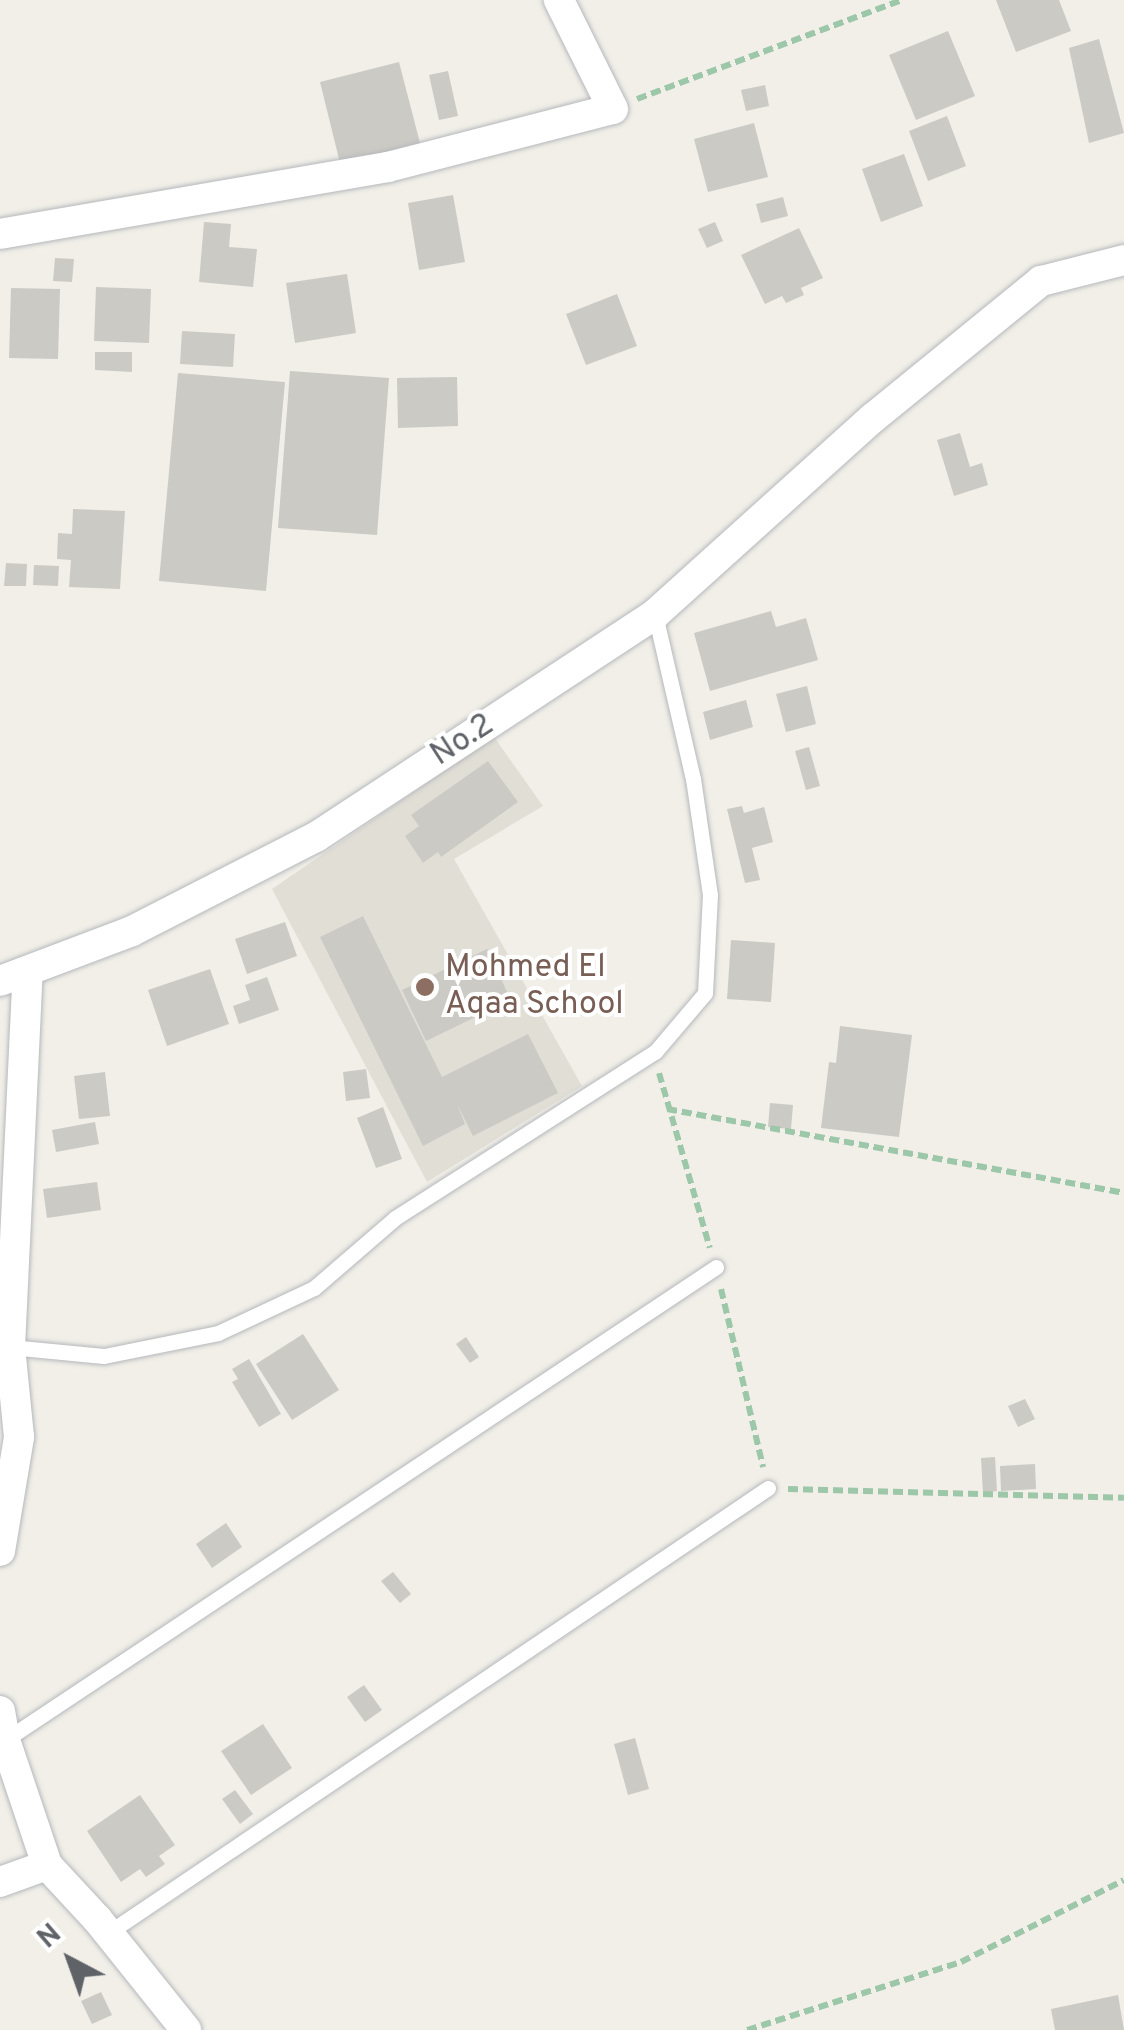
<!DOCTYPE html>
<style>
body{margin:0}
#map{position:relative;width:1124px;height:2030px;overflow:hidden;background:#f1efe8;font-family:Overpass,sans-serif}
div>[style]{position:absolute}
.education>*{inset:0;background:#e1ded6}
.building>*{inset:0;background:#cccac5}
.path>*{height:6px;margin-top:-3px;transform-origin:0;background:repeating-linear-gradient(90deg,#9cc7a9 0 10px,transparent 0 15px)}
.roads{filter:drop-shadow(0 0 2px #b5b8bc) drop-shadow(0 0 2px #b5b8bc)}
.lane>*{height:15px;margin:-7.5px;padding:0 7.5px;transform-origin:7.5px;border-radius:7.5px;background:#fff}
.street>*{height:30px;margin:-15px;padding:0 15px;transform-origin:15px;border-radius:15px;background:#fff}
.dots>*{width:28px;height:28px;translate:-50% -50%;box-sizing:border-box;border:5px solid #fff;border-radius:50%}
span{translate:-50% -50%;white-space:nowrap;text-align:center;line-height:1.15;-webkit-text-stroke:8px #fff;paint-order:stroke}
.street-label{font-size:32px;color:#5f6368}
.education-label{font-size:32px;color:#785e54}
.left{translate:0 -50%;text-align:left}
.north{position:absolute;left:20px;top:1910px;width:100px;height:100px;-webkit-text-stroke:8px #fff;paint-order:stroke;rotate:319deg;font-size:28px;font-weight:700;line-height:40px;text-align:center;color:#5f6368}
.north::after{content:'';display:block;margin:auto;width:35px;height:45px;background:#5f6368;clip-path:polygon(50% 0,100% 100%,50% 72%,0 100%)}
</style>
<div id="map">
<div class="education">
<div style="clip-path:polygon(494px 737px,543px 806px,454px 859px,582px 1086px,427px 1182px,272px 889px)"></div>
</div>
<div class="building">
<div style="clip-path:polygon(996px 0,1059px 0,1071px 31px,1016px 52px)"></div>
<div style="clip-path:polygon(948px 31px,975px 96px,916px 120px,889px 55px)"></div>
<div style="clip-path:polygon(1099px 39px,1124px 133px,1089px 143px,1069px 48px)"></div>
<div style="clip-path:polygon(399px 62px,420px 143px,340px 163px,320px 82px)"></div>
<div style="clip-path:polygon(448px 71px,458px 116px,439px 120px,429px 75px)"></div>
<div style="clip-path:polygon(765px 85px,769px 106px,746px 111px,741px 90px)"></div>
<div style="clip-path:polygon(947px 116px,966px 166px,928px 181px,909px 131px)"></div>
<div style="clip-path:polygon(754px 123px,768px 177px,708px 192px,694px 139px)"></div>
<div style="clip-path:polygon(904px 154px,923px 206px,881px 222px,862px 169px)"></div>
<div style="clip-path:polygon(453px 195px,465px 262px,419px 270px,408px 203px)"></div>
<div style="clip-path:polygon(783px 197px,788px 216px,761px 223px,756px 204px)"></div>
<div style="clip-path:polygon(204px 222px,231px 224px,229px 247px,257px 249px,253px 287px,199px 282px)"></div>
<div style="clip-path:polygon(715px 222px,723px 241px,707px 248px,698px 229px)"></div>
<div style="clip-path:polygon(799px 228px,823px 278px,801px 288px,804px 295px,786px 303px,782px 296px,765px 304px,741px 255px)"></div>
<div style="clip-path:polygon(55px 258px,74px 259px,72px 282px,53px 281px)"></div>
<div style="clip-path:polygon(347px 274px,356px 333px,295px 343px,286px 283px)"></div>
<div style="clip-path:polygon(96px 287px,151px 289px,149px 343px,94px 341px)"></div>
<div style="clip-path:polygon(11px 288px,60px 289px,58px 359px,9px 358px)"></div>
<div style="clip-path:polygon(617px 294px,637px 346px,586px 365px,566px 314px)"></div>
<div style="clip-path:polygon(182px 331px,235px 334px,233px 367px,180px 364px)"></div>
<div style="clip-path:polygon(95px 352px,132px 352px,132px 372px,95px 370px)"></div>
<div style="clip-path:polygon(290px 371px,389px 378px,377px 535px,278px 528px)"></div>
<div style="clip-path:polygon(178px 373px,285px 382px,266px 591px,159px 581px)"></div>
<div style="clip-path:polygon(457px 377px,458px 426px,398px 428px,397px 378px)"></div>
<div style="clip-path:polygon(960px 433px,970px 467px,982px 463px,988px 485px,954px 496px,937px 440px)"></div>
<div style="clip-path:polygon(73px 509px,125px 511px,120px 589px,69px 587px,71px 560px,57px 559px,58px 533px,72px 534px)"></div>
<div style="clip-path:polygon(6px 563px,27px 564px,26px 586px,4px 586px)"></div>
<div style="clip-path:polygon(34px 565px,59px 566px,58px 586px,33px 585px)"></div>
<div style="clip-path:polygon(771px 611px,776px 627px,806px 618px,818px 660px,710px 691px,694px 633px)"></div>
<div style="clip-path:polygon(807px 686px,816px 724px,786px 732px,776px 694px)"></div>
<div style="clip-path:polygon(746px 700px,753px 727px,710px 740px,703px 712px)"></div>
<div style="clip-path:polygon(809px 747px,820px 786px,806px 790px,795px 751px)"></div>
<div style="clip-path:polygon(488px 761px,518px 802px,441px 857px,438px 852px,423px 863px,405px 836px,419px 826px,411px 815px)"></div>
<div style="clip-path:polygon(742px 806px,744px 813px,764px 807px,773px 842px,752px 848px,760px 880px,745px 883px,727px 809px)"></div>
<div style="clip-path:polygon(363px 916px,442px 1077px,528px 1034px,558px 1093px,473px 1136px,457px 1104px,465px 1124px,423px 1146px,320px 937px)"></div>
<div style="clip-path:polygon(285px 922px,297px 956px,247px 974px,235px 939px)"></div>
<div style="clip-path:polygon(731px 940px,775px 943px,771px 1002px,727px 999px)"></div>
<div style="clip-path:polygon(487px 949px,511px 1000px,426px 1041px,402px 990px)"></div>
<div style="clip-path:polygon(210px 969px,229px 1024px,167px 1046px,148px 990px)"></div>
<div style="clip-path:polygon(267px 977px,279px 1010px,239px 1024px,233px 1006px,250px 1000px,245px 985px)"></div>
<div style="clip-path:polygon(840px 1026px,912px 1035px,899px 1137px,821px 1128px,829px 1062px,836px 1063px)"></div>
<div style="clip-path:polygon(366px 1069px,370px 1098px,346px 1101px,343px 1072px)"></div>
<div style="clip-path:polygon(105px 1072px,110px 1116px,79px 1119px,74px 1076px)"></div>
<div style="clip-path:polygon(770px 1103px,793px 1105px,791px 1129px,768px 1127px)"></div>
<div style="clip-path:polygon(383px 1107px,402px 1159px,376px 1168px,357px 1118px)"></div>
<div style="clip-path:polygon(95px 1122px,99px 1144px,56px 1152px,52px 1130px)"></div>
<div style="clip-path:polygon(97px 1182px,101px 1210px,47px 1218px,43px 1189px)"></div>
<div style="clip-path:polygon(303px 1334px,339px 1390px,292px 1420px,256px 1364px)"></div>
<div style="clip-path:polygon(466px 1337px,479px 1357px,470px 1363px,456px 1344px)"></div>
<div style="clip-path:polygon(249px 1359px,281px 1414px,259px 1427px,232px 1382px,238px 1379px,232px 1369px)"></div>
<div style="clip-path:polygon(1025px 1399px,1035px 1419px,1018px 1427px,1008px 1406px)"></div>
<div style="clip-path:polygon(995px 1457px,997px 1491px,983px 1493px,981px 1458px)"></div>
<div style="clip-path:polygon(1035px 1464px,1036px 1489px,1001px 1491px,1000px 1466px)"></div>
<div style="clip-path:polygon(226px 1523px,242px 1547px,212px 1568px,196px 1544px)"></div>
<div style="clip-path:polygon(393px 1572px,411px 1594px,400px 1603px,381px 1581px)"></div>
<div style="clip-path:polygon(364px 1685px,382px 1710px,365px 1722px,347px 1697px)"></div>
<div style="clip-path:polygon(263px 1724px,292px 1768px,251px 1795px,221px 1751px)"></div>
<div style="clip-path:polygon(635px 1738px,649px 1789px,628px 1795px,614px 1744px)"></div>
<div style="clip-path:polygon(235px 1790px,253px 1814px,240px 1824px,222px 1799px)"></div>
<div style="clip-path:polygon(140px 1795px,175px 1845px,159px 1856px,165px 1864px,146px 1877px,140px 1869px,121px 1882px,87px 1831px)"></div>
<div style="clip-path:polygon(101px 1992px,112px 2015px,92px 2024px,81px 2001px)"></div>
<div style="clip-path:polygon(1118px 1995px,1124px 2030px,1055px 2030px,1051px 2009px)"></div>
</div>
<div class="path">
<div style="left:637px;top:99px;width:283px;rotate:-20.5deg"></div>
<div style="left:659px;top:1073px;width:182px;rotate:73.8deg"></div>
<div style="left:667px;top:1109px;width:465px;rotate:10.4deg"></div>
<div style="left:721px;top:1289px;width:183px;rotate:76.7deg"></div>
<div style="left:788px;top:1489px;width:336px;rotate:1.5deg"></div>
<div style="left:747px;top:2030px;width:225px;rotate:-17.6deg"></div>
<div style="left:961px;top:1962px;width:182px;rotate:-26.7deg"></div>
</div>
<div class="roads">
<div class="lane">
<div style="left:10px;top:1347px;width:94px;rotate:5.5deg"></div>
<div style="left:104px;top:1356px;width:116px;rotate:-11.4deg"></div>
<div style="left:218px;top:1333px;width:106px;rotate:-25.1deg"></div>
<div style="left:314px;top:1288px;width:107px;rotate:-40.8deg"></div>
<div style="left:395px;top:1218px;width:308px;rotate:-32.6deg"></div>
<div style="left:655px;top:1052px;width:77px;rotate:-49.7deg"></div>
<div style="left:705px;top:993px;width:98px;rotate:-87.1deg"></div>
<div style="left:710px;top:895px;width:117px;rotate:-98.3deg"></div>
<div style="left:693px;top:779px;width:169px;rotate:-103deg"></div>
<div style="left:5px;top:1740px;width:854px;rotate:-33.63deg"></div>
<div style="left:108px;top:1933px;width:796px;rotate:-33.99deg"></div>
</div>
<div class="street">
<div style="left:0;top:234px;width:394px;rotate:-9.8deg"></div>
<div style="left:388px;top:167px;width:232px;rotate:-14.5deg"></div>
<div style="left:613px;top:109px;width:122px;rotate:-116.4deg"></div>
<div style="left:0;top:981px;width:141px;rotate:-20.7deg"></div>
<div style="left:132px;top:931px;width:207px;rotate:-27.1deg"></div>
<div style="left:316px;top:837px;width:406px;rotate:-33.3deg"></div>
<div style="left:655px;top:614px;width:293px;rotate:-42deg"></div>
<div style="left:873px;top:418px;width:217px;rotate:-39.2deg"></div>
<div style="left:1041px;top:281px;width:86px;rotate:-14.2deg"></div>
<div style="left:0;top:1551px;width:116px;rotate:-80.5deg"></div>
<div style="left:19px;top:1437px;width:90px;rotate:-95.7deg"></div>
<div style="left:10px;top:1347px;width:376px;rotate:-87.3deg"></div>
<div style="left:0;top:1711px;width:29px;rotate:80deg"></div>
<div style="left:5px;top:1740px;width:132px;rotate:71.4deg"></div>
<div style="left:47px;top:1865px;width:75px;rotate:47.2deg"></div>
<div style="left:98px;top:1920px;width:141px;rotate:51.3deg"></div>
<div style="left:0;top:1882px;width:50px;rotate:-19.9deg"></div>
</div>
</div>
<div class="dots">
<div style="left:425px;top:987px;background:#8d6e63"></div>
</div>
<div class="street-label">
<span style="left:463px;top:741px;rotate:-33deg">No.2</span>
</div>
<div class="education-label">
<span class="left" style="left:445px;top:987px">Mohmed El<br>Aqaa School</span>
</div>
<div class="north">N</div>
</div>
